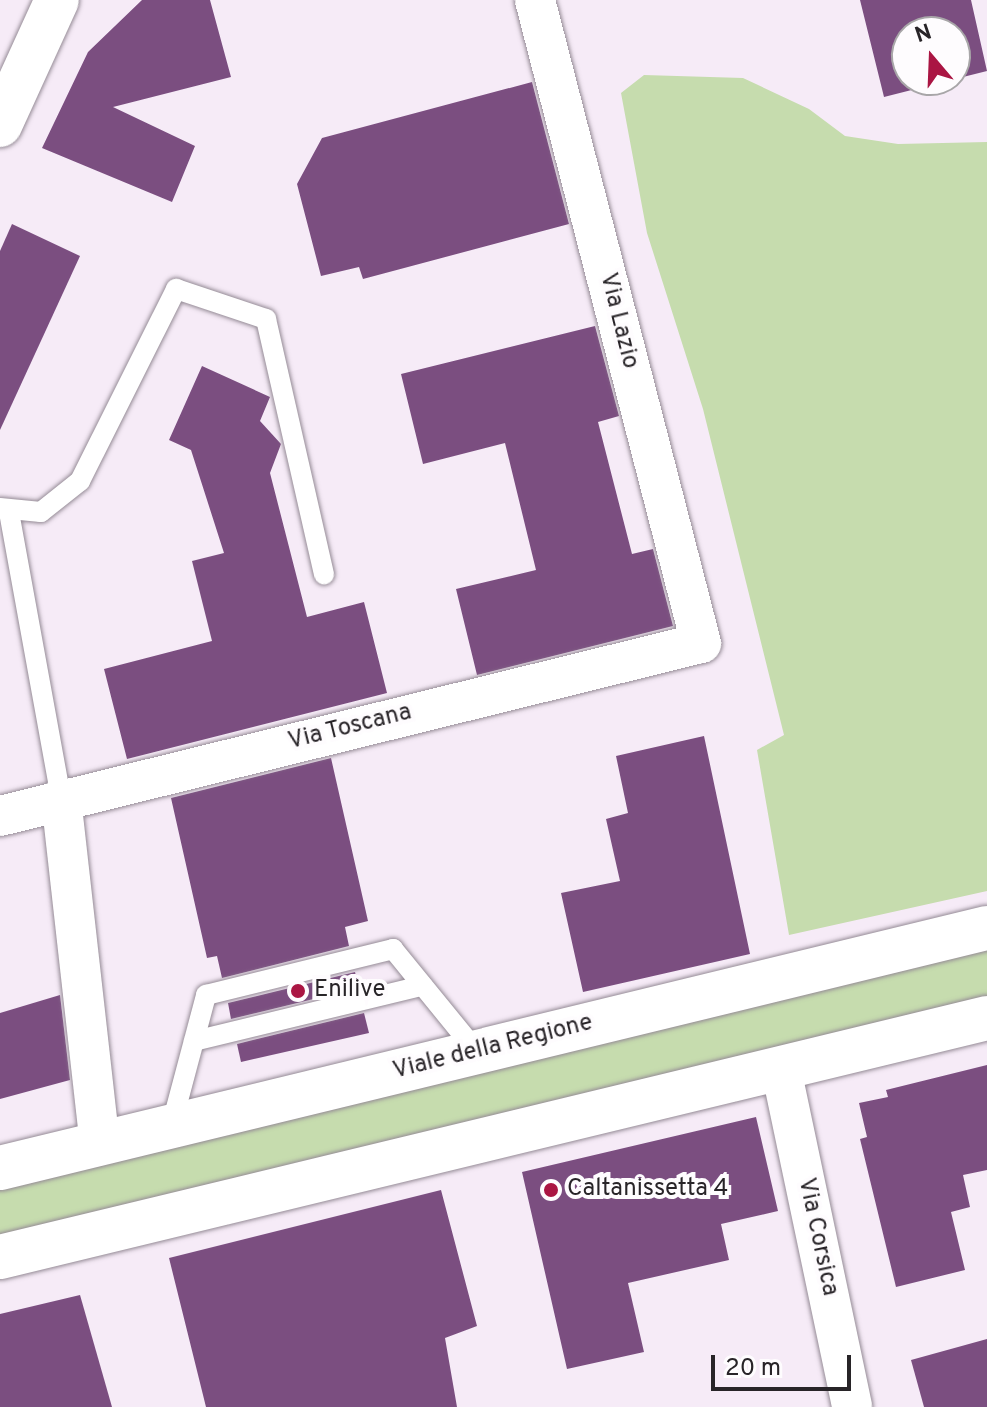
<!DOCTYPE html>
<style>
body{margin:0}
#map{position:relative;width:987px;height:1407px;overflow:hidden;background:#f6ebf7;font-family:Overpass,sans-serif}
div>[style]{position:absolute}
.green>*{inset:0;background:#c6dcae}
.building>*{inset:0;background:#7b4e80}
.roads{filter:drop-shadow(0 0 2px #958b96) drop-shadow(0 0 2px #958b96)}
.lane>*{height:20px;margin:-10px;padding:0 10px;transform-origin:10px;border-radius:10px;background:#fff}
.street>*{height:40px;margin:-20px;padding:0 20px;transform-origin:20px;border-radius:20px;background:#fff}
.secondary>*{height:44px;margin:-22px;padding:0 22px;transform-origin:22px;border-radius:22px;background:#fff}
.dots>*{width:22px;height:22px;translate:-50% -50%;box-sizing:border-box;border:4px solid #fefcfe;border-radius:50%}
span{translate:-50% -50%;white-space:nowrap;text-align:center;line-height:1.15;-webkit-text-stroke:8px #fefcfe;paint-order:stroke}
.street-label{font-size:24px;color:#282428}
.poi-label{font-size:24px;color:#282428}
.left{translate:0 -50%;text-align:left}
.north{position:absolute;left:891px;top:16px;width:80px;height:80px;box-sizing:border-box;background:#fefcfe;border:2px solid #a8a6a8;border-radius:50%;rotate:341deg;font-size:22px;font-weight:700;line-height:32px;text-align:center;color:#282428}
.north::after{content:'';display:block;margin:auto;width:28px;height:36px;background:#aa1543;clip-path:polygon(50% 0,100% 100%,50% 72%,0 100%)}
.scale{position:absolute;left:711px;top:1355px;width:140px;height:36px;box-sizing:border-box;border:4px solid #282428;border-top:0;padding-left:10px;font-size:24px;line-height:28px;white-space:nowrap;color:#282428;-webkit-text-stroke:6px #fefcfe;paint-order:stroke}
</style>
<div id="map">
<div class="green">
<div style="clip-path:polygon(644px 75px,743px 78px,809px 109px,845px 136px,898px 144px,987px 142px,987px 891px,789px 935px,757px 750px,784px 735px,703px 409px,647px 233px,621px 93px)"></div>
<div style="clip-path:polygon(987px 925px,987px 1014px,0 1257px,0 1168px)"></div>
</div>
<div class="building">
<div style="clip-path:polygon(142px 0,210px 0,231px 77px,113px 107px,195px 146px,172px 202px,42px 148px,88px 52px)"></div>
<div style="clip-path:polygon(860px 0,971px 0,987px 71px,955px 79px,955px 32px,907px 32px,907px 80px,951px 80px,884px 97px)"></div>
<div style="clip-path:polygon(532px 82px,569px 224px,363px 279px,359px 267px,321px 276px,297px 184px,322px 138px)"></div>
<div style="clip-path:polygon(12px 224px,80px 256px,0 430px,0 251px)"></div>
<div style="clip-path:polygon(595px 326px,619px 416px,598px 422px,632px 554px,653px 549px,673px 626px,477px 675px,456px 589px,536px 570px,505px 443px,423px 464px,401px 374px)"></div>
<div style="clip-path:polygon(202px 366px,270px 397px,260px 421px,281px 444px,270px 473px,307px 617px,364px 602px,387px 693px,127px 759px,104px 669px,212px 641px,192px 561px,224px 553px,191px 450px,169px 440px)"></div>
<div style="clip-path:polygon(704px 736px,750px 954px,583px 992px,561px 893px,620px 881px,606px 819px,628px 813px,616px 756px)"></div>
<div style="clip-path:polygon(331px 758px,368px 921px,345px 927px,349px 946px,222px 978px,217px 956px,207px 958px,171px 798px)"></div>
<div style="clip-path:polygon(355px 972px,359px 988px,231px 1019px,228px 1003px)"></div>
<div style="clip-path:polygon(60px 995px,70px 1080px,0 1099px,0 1013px)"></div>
<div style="clip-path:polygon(364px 1013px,369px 1033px,241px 1062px,237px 1044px)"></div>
<div style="clip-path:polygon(987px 1065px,987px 1170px,963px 1175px,970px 1207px,951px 1212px,965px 1270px,896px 1287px,860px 1139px,867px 1137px,859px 1103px,888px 1097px,886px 1090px)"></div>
<div style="clip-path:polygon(756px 1117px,778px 1211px,721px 1224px,729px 1260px,628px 1283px,644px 1352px,567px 1369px,522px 1172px)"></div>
<div style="clip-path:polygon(441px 1190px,477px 1326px,445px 1338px,457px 1407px,206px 1407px,169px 1258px)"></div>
<div style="clip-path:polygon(80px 1295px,112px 1407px,0 1407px,0 1314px)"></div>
<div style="clip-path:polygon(987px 1339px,987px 1407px,924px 1407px,911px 1360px)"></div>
</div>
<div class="roads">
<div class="lane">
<div style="left:0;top:508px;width:41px;rotate:5.6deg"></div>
<div style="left:41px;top:512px;width:50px;rotate:-38.5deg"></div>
<div style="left:80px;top:481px;width:215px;rotate:-63.4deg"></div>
<div style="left:176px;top:289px;width:95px;rotate:18.4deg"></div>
<div style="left:266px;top:319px;width:262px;rotate:77.2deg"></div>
<div style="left:9px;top:512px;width:291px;rotate:79.7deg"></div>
<div style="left:194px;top:1041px;width:235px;rotate:-13.6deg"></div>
<div style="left:171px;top:1127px;width:137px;rotate:-75.1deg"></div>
<div style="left:206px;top:995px;width:193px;rotate:-13.8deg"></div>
<div style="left:393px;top:949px;width:133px;rotate:50.8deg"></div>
</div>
<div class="street">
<div style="left:61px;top:798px;width:348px;rotate:83.6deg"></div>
<div style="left:0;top:816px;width:722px;rotate:-13.86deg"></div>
<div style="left:701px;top:643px;width:664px;rotate:-104.48deg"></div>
<div style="left:781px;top:1069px;width:345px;rotate:78.1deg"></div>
</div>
<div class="secondary">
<div style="left:0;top:125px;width:137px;rotate:-65.5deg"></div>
<div style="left:0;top:1168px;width:1016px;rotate:-13.67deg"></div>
<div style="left:0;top:1257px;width:1016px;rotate:-13.61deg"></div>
</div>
</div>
<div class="dots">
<div style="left:298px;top:991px;background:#aa1543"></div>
<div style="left:551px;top:1190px;background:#aa1543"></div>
</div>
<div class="street-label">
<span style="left:618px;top:321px;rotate:76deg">Via Lazio</span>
<span style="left:350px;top:728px;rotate:-14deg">Via Toscana</span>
<span style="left:493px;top:1048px;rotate:-14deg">Viale della Regione</span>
<span style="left:817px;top:1237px;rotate:78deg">Via Corsica</span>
</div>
<div class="poi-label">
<span class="left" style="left:314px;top:991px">Enilive</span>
<span class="left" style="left:567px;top:1190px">Caltanissetta 4</span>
</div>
<div class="north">N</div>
<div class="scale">20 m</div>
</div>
